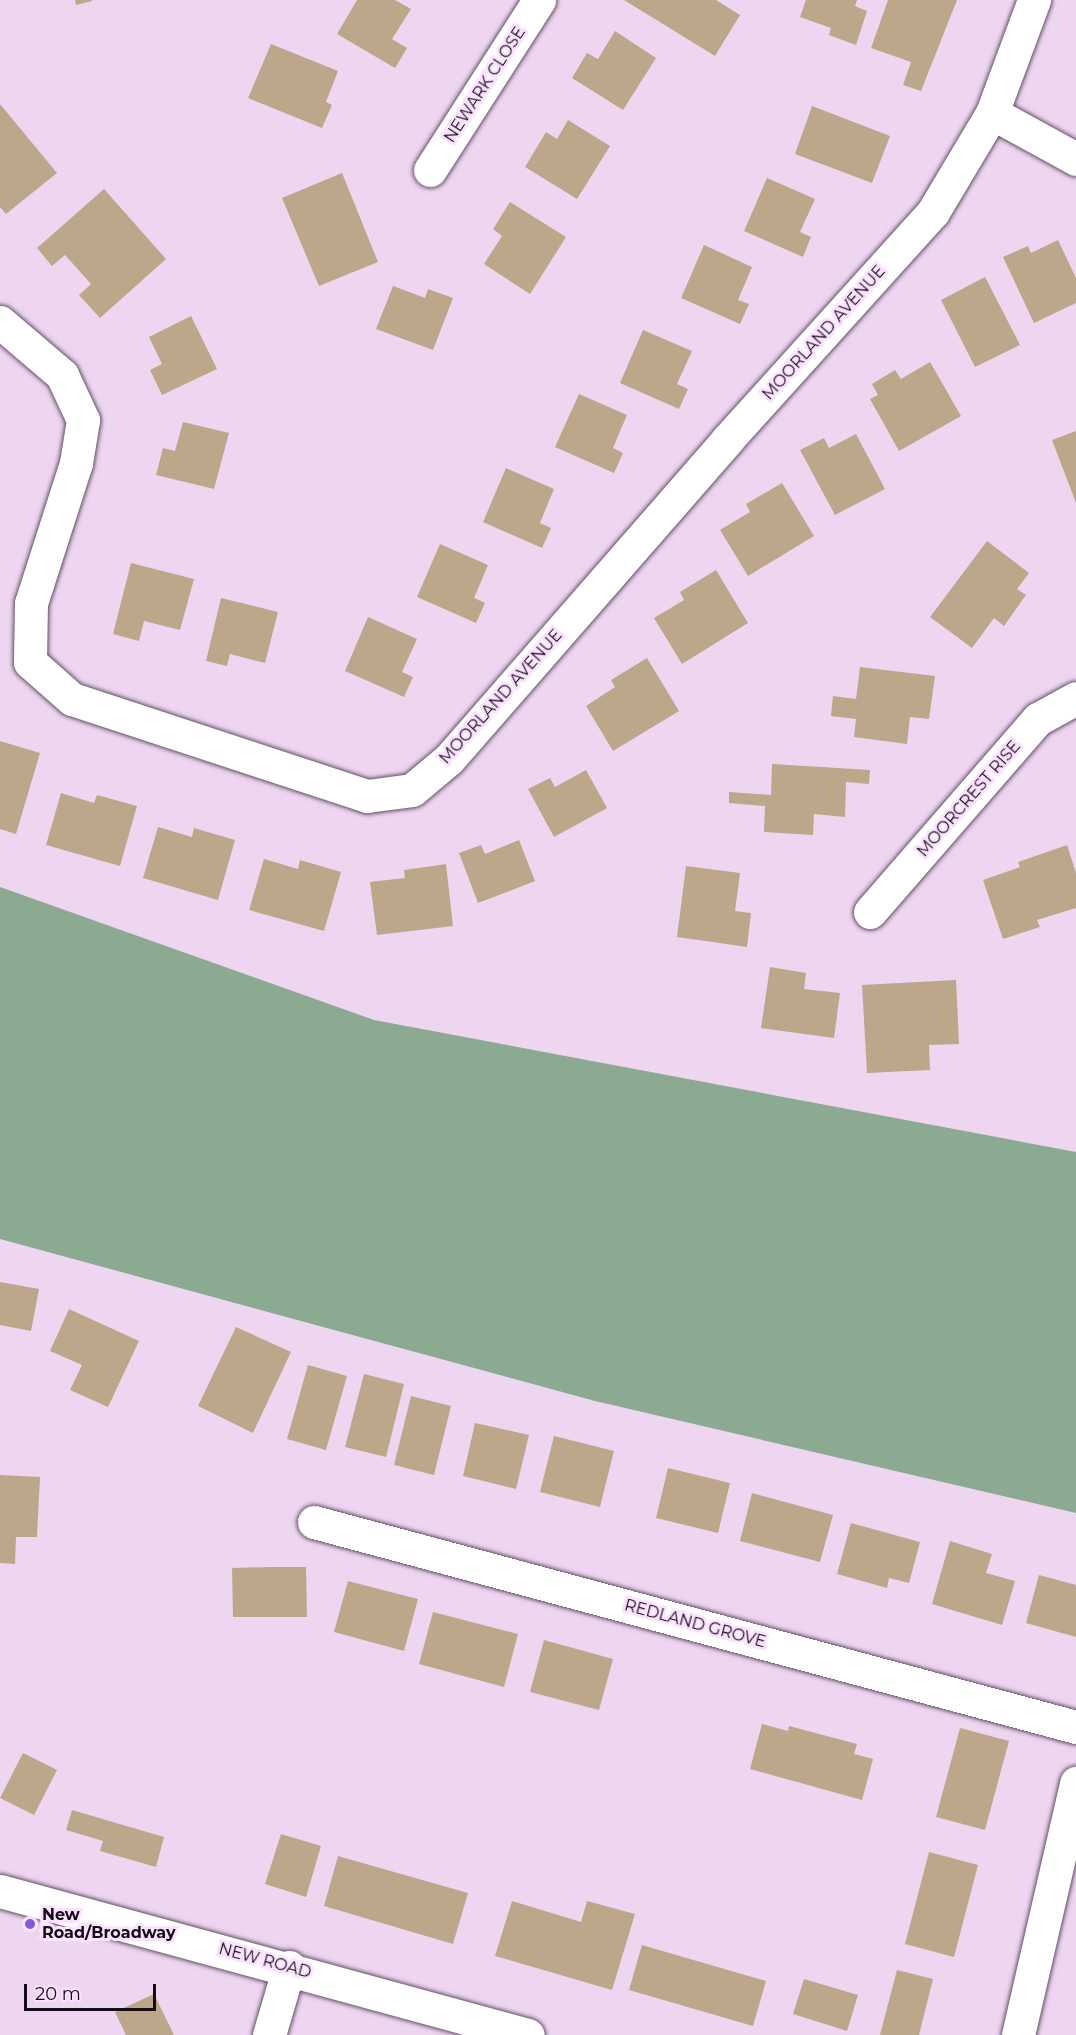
<!DOCTYPE html>
<style>
body{margin:0}
#map{position:relative;width:1076px;height:2035px;overflow:hidden;background:#eed6f1;font-family:Montserrat,sans-serif}
div>[style]{position:absolute}
.forest>*{inset:0;background:#8ca992}
.building>*{inset:0;background:#bca78b}
.roads{filter:drop-shadow(0 0 2px #645067) drop-shadow(0 0 2px #645067)}
.minor>*{height:33px;margin:-16.5px;padding:0 16.5px;transform-origin:16.5px;border-radius:16.5px;background:#fff}
.dots>*{width:16px;height:16px;translate:-50% -50%;box-sizing:border-box;border:3px solid #fbe3ff;border-radius:50%}
span{translate:-50% -50%;white-space:nowrap;text-align:center;line-height:1.15;-webkit-text-stroke:6px #fbe3ff;paint-order:stroke}
.street-label{font-size:16px;color:#150d16}
.poi-label{font-size:16px;color:#150d16;font-weight:700}
.left{translate:0 -50%;text-align:left}
.scale{position:absolute;left:24px;top:1984px;width:132px;height:27px;box-sizing:border-box;border:3px solid #150d16;border-top:0;padding-left:8px;font-size:18px;line-height:21px;white-space:nowrap;color:#150d16;-webkit-text-stroke:4px #fbe3ff;paint-order:stroke}
</style>
<div id="map">
<div class="forest">
<div style="clip-path:polygon(0 887px,374px 1020px,1076px 1152px,1076px 1513px,595px 1401px,0 1239px)"></div>
</div>
<div class="building">
<div style="clip-path:polygon(75px 0,92px 0,92px 1px,76px 5px)"></div>
<div style="clip-path:polygon(357px 0,395px 0,411px 9px,392px 39px,407px 48px,395px 68px,337px 34px)"></div>
<div style="clip-path:polygon(624px 0,716px 0,740px 15px,715px 56px)"></div>
<div style="clip-path:polygon(806px 0,857px 0,855px 6px,867px 11px,856px 45px,829px 35px,831px 28px,800px 17px)"></div>
<div style="clip-path:polygon(888px 0,957px 0,921px 91px,903px 85px,911px 62px,871px 48px)"></div>
<div style="clip-path:polygon(615px 31px,656px 58px,623px 110px,572px 78px,587px 53px,598px 59px)"></div>
<div style="clip-path:polygon(271px 44px,338px 71px,326px 102px,332px 105px,322px 128px,248px 98px)"></div>
<div style="clip-path:polygon(0 104px,57px 173px,6px 214px,0 207px)"></div>
<div style="clip-path:polygon(812px 106px,890px 136px,872px 183px,795px 154px)"></div>
<div style="clip-path:polygon(568px 120px,610px 146px,577px 199px,525px 167px,546px 132px,557px 139px)"></div>
<div style="clip-path:polygon(342px 173px,378px 262px,319px 286px,282px 198px)"></div>
<div style="clip-path:polygon(767px 178px,815px 199px,800px 232px,811px 237px,803px 257px,744px 231px)"></div>
<div style="clip-path:polygon(104px 189px,166px 259px,100px 318px,79px 295px,91px 284px,65px 255px,52px 266px,37px 248px)"></div>
<div style="clip-path:polygon(510px 202px,566px 237px,530px 294px,484px 264px,502px 236px,493px 229px)"></div>
<div style="clip-path:polygon(1058px 240px,1076px 278px,1076px 303px,1034px 323px,1003px 257px,1028px 246px,1031px 253px)"></div>
<div style="clip-path:polygon(704px 245px,752px 267px,738px 300px,749px 304px,740px 324px,681px 298px)"></div>
<div style="clip-path:polygon(985px 277px,1020px 345px,975px 367px,941px 300px)"></div>
<div style="clip-path:polygon(393px 286px,425px 298px,428px 289px,453px 298px,433px 350px,376px 329px)"></div>
<div style="clip-path:polygon(191px 316px,217px 369px,162px 395px,150px 370px,162px 364px,149px 337px)"></div>
<div style="clip-path:polygon(643px 330px,692px 351px,677px 384px,688px 389px,679px 409px,620px 383px)"></div>
<div style="clip-path:polygon(930px 362px,961px 416px,899px 451px,870px 399px,878px 395px,872px 384px,895px 370px,901px 379px)"></div>
<div style="clip-path:polygon(579px 394px,627px 415px,613px 448px,623px 453px,614px 473px,555px 447px)"></div>
<div style="clip-path:polygon(183px 422px,229px 433px,214px 489px,156px 475px,163px 448px,175px 451px)"></div>
<div style="clip-path:polygon(1076px 431px,1076px 503px,1052px 440px)"></div>
<div style="clip-path:polygon(856px 434px,885px 489px,835px 515px,800px 450px,824px 438px,829px 448px)"></div>
<div style="clip-path:polygon(506px 468px,554px 489px,540px 523px,551px 528px,542px 548px,483px 522px)"></div>
<div style="clip-path:polygon(782px 483px,814px 536px,748px 576px,720px 530px,750px 512px,746px 504px)"></div>
<div style="clip-path:polygon(987px 541px,1029px 573px,1017px 589px,1026px 595px,1004px 626px,994px 618px,972px 648px,930px 617px)"></div>
<div style="clip-path:polygon(440px 544px,488px 565px,474px 598px,485px 603px,476px 623px,417px 597px)"></div>
<div style="clip-path:polygon(131px 563px,194px 579px,180px 630px,144px 621px,139px 641px,113px 634px)"></div>
<div style="clip-path:polygon(716px 570px,748px 623px,682px 664px,654px 618px,684px 600px,680px 592px)"></div>
<div style="clip-path:polygon(221px 598px,278px 612px,265px 663px,230px 654px,227px 666px,206px 661px)"></div>
<div style="clip-path:polygon(368px 617px,417px 639px,402px 672px,413px 677px,404px 697px,345px 671px)"></div>
<div style="clip-path:polygon(647px 658px,679px 711px,613px 751px,586px 706px,615px 687px,611px 680px)"></div>
<div style="clip-path:polygon(860px 667px,935px 676px,929px 719px,910px 717px,907px 744px,854px 737px,856px 719px,831px 716px,833px 696px,856px 699px)"></div>
<div style="clip-path:polygon(0 741px,40px 753px,16px 834px,0 829px)"></div>
<div style="clip-path:polygon(772px 764px,870px 770px,869px 784px,846px 782px,845px 817px,814px 814px,813px 835px,764px 832px,765px 806px,729px 803px,729px 792px,771px 795px)"></div>
<div style="clip-path:polygon(586px 770px,607px 808px,554px 837px,528px 789px,550px 778px,555px 787px)"></div>
<div style="clip-path:polygon(61px 793px,94px 803px,97px 795px,137px 806px,120px 866px,46px 845px)"></div>
<div style="clip-path:polygon(158px 827px,192px 837px,194px 828px,235px 840px,218px 900px,143px 878px)"></div>
<div style="clip-path:polygon(519px 840px,535px 881px,478px 903px,459px 853px,481px 845px,485px 854px)"></div>
<div style="clip-path:polygon(1067px 845px,1076px 873px,1076px 908px,1037px 920px,1040px 927px,1003px 939px,983px 880px,1020px 867px,1018px 862px)"></div>
<div style="clip-path:polygon(264px 859px,298px 869px,300px 860px,341px 872px,324px 931px,249px 910px)"></div>
<div style="clip-path:polygon(446px 864px,453px 926px,377px 935px,370px 882px,405px 878px,404px 870px)"></div>
<div style="clip-path:polygon(686px 866px,740px 873px,735px 911px,751px 913px,747px 947px,677px 937px)"></div>
<div style="clip-path:polygon(770px 967px,806px 973px,804px 989px,840px 993px,834px 1038px,761px 1028px)"></div>
<div style="clip-path:polygon(956px 980px,959px 1044px,929px 1045px,930px 1070px,867px 1073px,862px 985px)"></div>
<div style="clip-path:polygon(0 1282px,39px 1289px,31px 1331px,0 1325px)"></div>
<div style="clip-path:polygon(69px 1309px,139px 1341px,108px 1407px,70px 1390px,82px 1365px,50px 1351px)"></div>
<div style="clip-path:polygon(236px 1327px,291px 1352px,253px 1433px,198px 1406px)"></div>
<div style="clip-path:polygon(308px 1365px,347px 1376px,326px 1450px,287px 1439px)"></div>
<div style="clip-path:polygon(364px 1374px,404px 1384px,386px 1457px,345px 1447px)"></div>
<div style="clip-path:polygon(411px 1396px,451px 1406px,434px 1475px,394px 1465px)"></div>
<div style="clip-path:polygon(475px 1423px,529px 1435px,516px 1489px,463px 1476px)"></div>
<div style="clip-path:polygon(554px 1436px,614px 1451px,600px 1507px,540px 1492px)"></div>
<div style="clip-path:polygon(668px 1468px,730px 1483px,718px 1533px,656px 1518px)"></div>
<div style="clip-path:polygon(0 1475px,40px 1477px,37px 1537px,16px 1537px,15px 1564px,0 1563px)"></div>
<div style="clip-path:polygon(752px 1493px,833px 1515px,820px 1562px,740px 1541px)"></div>
<div style="clip-path:polygon(851px 1523px,920px 1542px,909px 1583px,889px 1578px,887px 1588px,837px 1574px)"></div>
<div style="clip-path:polygon(950px 1541px,992px 1554px,986px 1573px,1015px 1581px,1002px 1625px,932px 1604px)"></div>
<div style="clip-path:polygon(270px 1567px,306px 1567px,307px 1617px,233px 1617px,232px 1568px)"></div>
<div style="clip-path:polygon(1039px 1575px,1076px 1585px,1076px 1637px,1026px 1623px)"></div>
<div style="clip-path:polygon(348px 1581px,418px 1599px,404px 1651px,334px 1632px)"></div>
<div style="clip-path:polygon(433px 1612px,518px 1634px,504px 1687px,419px 1664px)"></div>
<div style="clip-path:polygon(544px 1640px,613px 1659px,599px 1710px,530px 1692px)"></div>
<div style="clip-path:polygon(762px 1724px,788px 1731px,789px 1726px,857px 1744px,854px 1754px,873px 1759px,862px 1800px,750px 1769px)"></div>
<div style="clip-path:polygon(960px 1728px,1009px 1741px,985px 1830px,936px 1817px)"></div>
<div style="clip-path:polygon(23px 1753px,57px 1770px,34px 1815px,0 1798px)"></div>
<div style="clip-path:polygon(72px 1810px,164px 1837px,156px 1867px,100px 1851px,103px 1841px,66px 1830px)"></div>
<div style="clip-path:polygon(281px 1834px,321px 1846px,306px 1897px,265px 1884px)"></div>
<div style="clip-path:polygon(929px 1852px,978px 1865px,954px 1957px,905px 1944px)"></div>
<div style="clip-path:polygon(338px 1856px,468px 1893px,453px 1944px,324px 1906px)"></div>
<div style="clip-path:polygon(512px 1901px,581px 1922px,587px 1901px,635px 1914px,612px 1990px,495px 1956px)"></div>
<div style="clip-path:polygon(642px 1945px,766px 1981px,753px 2026px,629px 1990px)"></div>
<div style="clip-path:polygon(897px 1970px,933px 1979px,919px 2035px,880px 2035px)"></div>
<div style="clip-path:polygon(804px 1979px,858px 1995px,847px 2031px,793px 2014px)"></div>
<div style="clip-path:polygon(154px 1994px,174px 2035px,126px 2035px,115px 2012px)"></div>
</div>
<div class="roads">
<div class="minor">
<div style="left:992px;top:113px;width:96px;rotate:28.7deg"></div>
<div style="left:430px;top:170px;width:202px;rotate:-57.3deg"></div>
<div style="left:0;top:322px;width:82px;rotate:40.5deg"></div>
<div style="left:62px;top:375px;width:50px;rotate:65deg"></div>
<div style="left:83px;top:420px;width:44px;rotate:99.2deg"></div>
<div style="left:76px;top:463px;width:147px;rotate:107.8deg"></div>
<div style="left:31px;top:603px;width:59px;rotate:91deg"></div>
<div style="left:30px;top:662px;width:56px;rotate:41.4deg"></div>
<div style="left:72px;top:699px;width:311px;rotate:18.2deg"></div>
<div style="left:367px;top:796px;width:45px;rotate:-7.6deg"></div>
<div style="left:412px;top:790px;width:48px;rotate:-40deg"></div>
<div style="left:449px;top:759px;width:423px;rotate:-48.9deg"></div>
<div style="left:727px;top:440px;width:307px;rotate:-47.9deg"></div>
<div style="left:933px;top:212px;width:115px;rotate:-59.2deg"></div>
<div style="left:992px;top:113px;width:121px;rotate:-69.6deg"></div>
<div style="left:870px;top:912px;width:256px;rotate:-49deg"></div>
<div style="left:1038px;top:719px;width:43px;rotate:-28.9deg"></div>
<div style="left:314px;top:1522px;width:789px;rotate:15.06deg"></div>
<div style="left:0;top:1891px;width:547px;rotate:15.26deg"></div>
<div style="left:269px;top:2035px;width:71px;rotate:-73.6deg"></div>
<div style="left:1018px;top:2035px;width:259px;rotate:-77deg"></div>
</div>
</div>
<div class="dots">
<div style="left:30px;top:1924px;background:#7c5dd7"></div>
</div>
<div class="street-label">
<span style="left:485px;top:85px;rotate:-57deg">NEWARK CLOSE</span>
<span style="left:824px;top:333px;rotate:-48deg">MOORLAND AVENUE</span>
<span style="left:501px;top:697px;rotate:-48deg">MOORLAND AVENUE</span>
<span style="left:969px;top:799px;rotate:-49deg">MOORCREST RISE</span>
<span style="left:695px;top:1624px;rotate:15deg">REDLAND GROVE</span>
<span style="left:265px;top:1961px;rotate:15deg">NEW ROAD</span>
</div>
<div class="poi-label">
<span class="left" style="left:42px;top:1924px">New<br>Road/Broadway</span>
</div>
<div class="scale">20 m</div>
</div>
